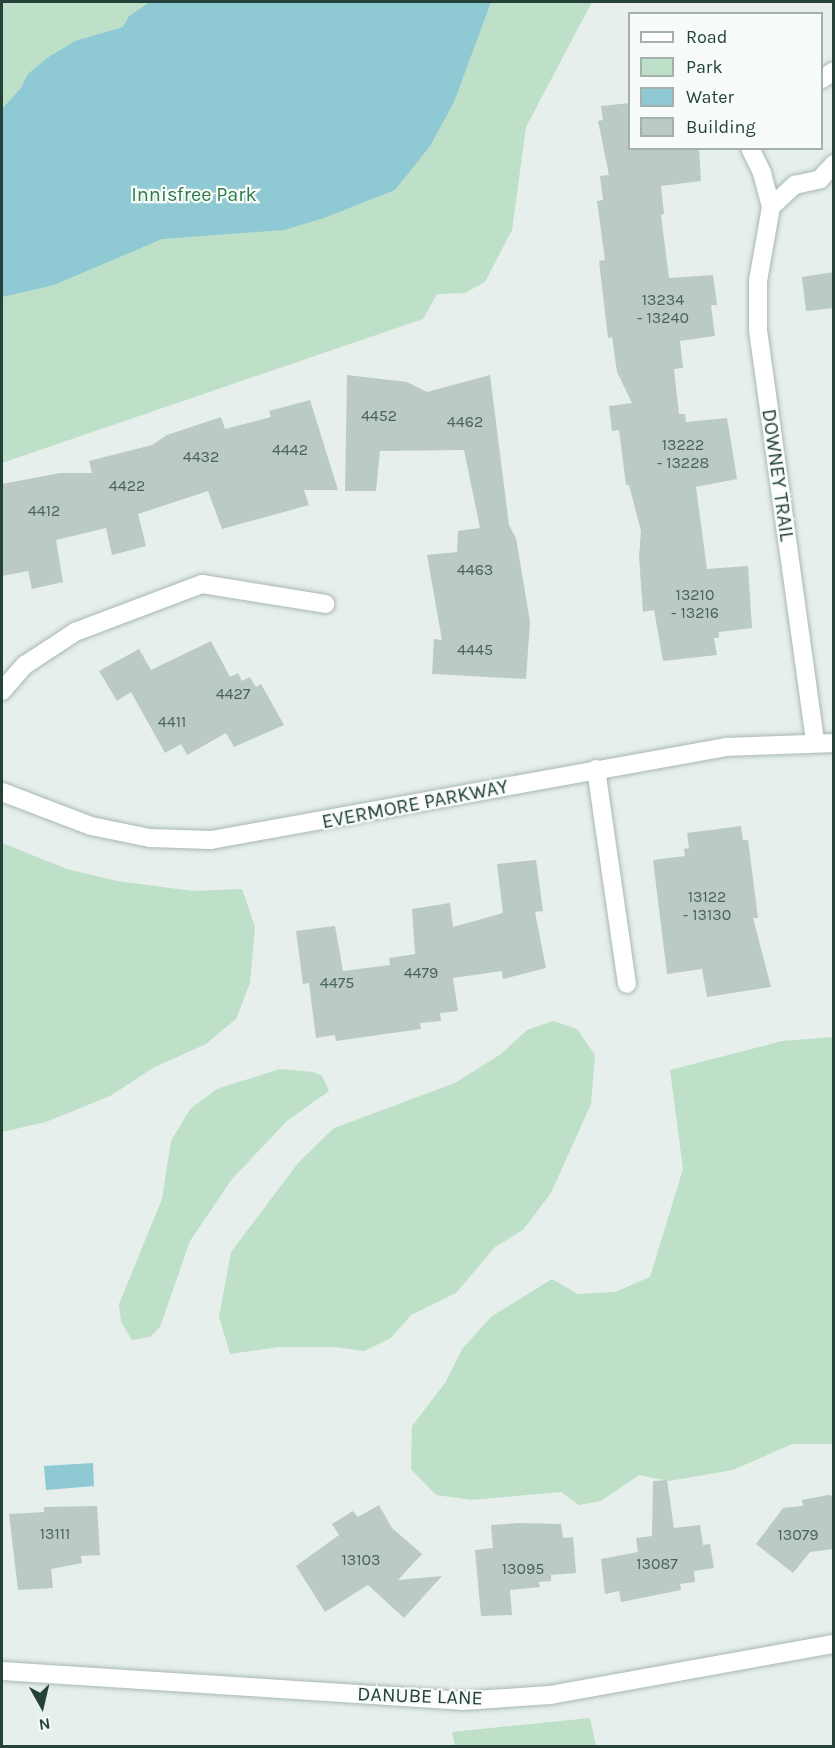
<!DOCTYPE html>
<style>
body{margin:0}
#map{position:relative;width:835px;height:1748px;overflow:hidden;background:#e6efeb;font-family:Karla,sans-serif}
div>[style]{position:absolute}
.green>*{inset:0;background:#bfe0c8}
.water>*{inset:0;background:#8ec9d4}
.building>*{inset:0;background:#bbcac4}
.roads{filter:drop-shadow(0 0 2px #a8b8b2) drop-shadow(0 0 2px #a8b8b2)}
.minor>*{height:18px;margin:-9px;padding:0 9px;transform-origin:9px;border-radius:9px;background:#fff}
span{translate:-50% -50%;white-space:nowrap;text-align:center;line-height:1.15;-webkit-text-stroke:4.5px #f7fbf9;paint-order:stroke}
.number-label{font-size:16px;color:#4a645c}
.number-label span{-webkit-text-stroke-width:0}
.park-label{font-size:20px;color:#2d7a4b}
.street-label{font-size:20px;color:#24423a}
.frame{position:absolute;inset:0;border:3px solid #24423a;pointer-events:none}
.legend{position:absolute;left:628px;top:12px;width:195px;height:138px;box-sizing:border-box;background:#f7fbf9;border:2px solid #a3b1ad;margin:0;padding:8px 10px;list-style:none;font-size:18px;color:#24423a}
.legend li{display:flex;align-items:center;gap:12px;height:30px}
.legend b{width:30px;border:2px solid #a3b1ad}
.north{position:absolute;left:12px;top:1676px;width:60px;height:60px;-webkit-text-stroke:4px #f7fbf9;paint-order:stroke;rotate:172deg;font-size:16px;font-weight:700;line-height:24px;text-align:center;color:#24423a}
.north::after{content:'';display:block;margin:auto;width:21px;height:27px;background:#24423a;clip-path:polygon(50% 0,100% 100%,50% 72%,0 100%)}
</style>
<div id="map">
<div class="green">
<div style="clip-path:polygon(2px 2px,592px 2px,526px 127px,512px 230px,485px 282px,465px 293px,437px 294px,423px 319px,2px 463px)"></div>
<div style="clip-path:polygon(2px 843px,67px 869px,117px 881px,193px 891px,242px 889px,255px 927px,250px 983px,236px 1019px,206px 1044px,153px 1068px,110px 1096px,46px 1122px,2px 1132px)"></div>
<div style="clip-path:polygon(553px 1021px,577px 1029px,595px 1055px,591px 1104px,551px 1193px,523px 1230px,495px 1247px,456px 1293px,411px 1315px,391px 1338px,364px 1351px,335px 1347px,279px 1347px,230px 1354px,219px 1317px,231px 1252px,298px 1163px,334px 1128px,455px 1083px,501px 1054px,527px 1030px)"></div>
<div style="clip-path:polygon(833px 1037px,833px 1444px,792px 1444px,733px 1470px,669px 1481px,639px 1475px,601px 1501px,579px 1505px,561px 1492px,472px 1500px,436px 1495px,411px 1469px,412px 1426px,445px 1383px,462px 1349px,492px 1316px,552px 1279px,578px 1294px,615px 1292px,650px 1277px,683px 1169px,670px 1070px,782px 1041px)"></div>
<div style="clip-path:polygon(280px 1069px,314px 1072px,322px 1076px,329px 1091px,287px 1121px,232px 1179px,190px 1241px,160px 1327px,150px 1337px,132px 1340px,121px 1322px,119px 1304px,162px 1199px,171px 1141px,190px 1109px,217px 1089px)"></div>
<div style="clip-path:polygon(590px 1718px,596px 1746px,455px 1746px,452px 1732px)"></div>
</div>
<div class="water">
<div style="clip-path:polygon(150px 2px,491px 2px,454px 102px,430px 146px,395px 190px,324px 218px,284px 230px,162px 239px,54px 285px,2px 297px,2px 109px,21px 88px,28px 74px,47px 58px,75px 41px,123px 27px,129px 16px)"></div>
<div style="clip-path:polygon(93px 1463px,94px 1486px,46px 1490px,44px 1466px)"></div>
</div>
<div class="building">
<div style="clip-path:polygon(630px 103px,630px 148px,699px 148px,701px 181px,661px 186px,664px 214px,661px 215px,669px 278px,713px 275px,717px 305px,711px 305px,715px 336px,680px 341px,683px 368px,674px 369px,679px 414px,685px 414px,686px 422px,727px 418px,737px 479px,696px 487px,707px 569px,748px 566px,752px 628px,719px 632px,719px 638px,714px 638px,717px 655px,663px 661px,654px 610px,643px 612px,639px 557px,641px 531px,629px 485px,626px 485px,619px 430px,612px 431px,609px 406px,632px 403px,617px 372px,612px 337px,608px 338px,599px 261px,605px 260px,597px 201px,603px 200px,600px 176px,609px 175px,598px 121px,603px 120px,601px 106px)"></div>
<div style="clip-path:polygon(834px 272px,834px 308px,806px 311px,802px 277px)"></div>
<div style="clip-path:polygon(347px 375px,407px 382px,427px 392px,490px 375px,509px 525px,516px 538px,530px 622px,526px 679px,432px 674px,434px 639px,442px 640px,427px 555px,457px 552px,458px 531px,480px 528px,464px 450px,380px 451px,376px 491px,345px 491px)"></div>
<div style="clip-path:polygon(310px 400px,338px 490px,304px 490px,309px 505px,222px 529px,208px 491px,138px 514px,146px 546px,112px 555px,106px 528px,56px 540px,63px 582px,32px 589px,28px 571px,2px 576px,2px 484px,60px 473px,92px 473px,89px 461px,152px 445px,167px 435px,221px 417px,225px 429px,271px 417px,269px 411px)"></div>
<div style="clip-path:polygon(211px 641px,230px 677px,238px 673px,242px 681px,250px 677px,256px 687px,261px 684px,284px 725px,234px 747px,226px 733px,187px 755px,181px 744px,165px 753px,131px 692px,117px 701px,99px 671px,139px 649px,151px 670px)"></div>
<div style="clip-path:polygon(741px 826px,743px 840px,748px 840px,758px 918px,753px 918px,771px 987px,707px 997px,702px 969px,667px 974px,653px 860px,685px 856px,684px 849px,689px 848px,687px 833px)"></div>
<div style="clip-path:polygon(536px 860px,543px 911px,535px 912px,546px 968px,503px 979px,502px 971px,453px 978px,458px 1011px,440px 1013px,441px 1021px,420px 1023px,421px 1029px,336px 1041px,335px 1035px,316px 1038px,309px 983px,303px 984px,296px 931px,335px 926px,343px 971px,390px 965px,389px 958px,415px 954px,412px 909px,450px 903px,453px 927px,503px 913px,497px 864px)"></div>
<div style="clip-path:polygon(667px 1480px,674px 1528px,700px 1525px,703px 1545px,710px 1544px,714px 1568px,694px 1571px,695px 1582px,680px 1584px,681px 1590px,621px 1602px,619px 1591px,605px 1594px,601px 1559px,638px 1552px,636px 1538px,652px 1536px,653px 1481px)"></div>
<div style="clip-path:polygon(828px 1495px,834px 1496px,834px 1549px,810px 1552px,793px 1573px,756px 1544px,783px 1508px,803px 1506px,802px 1500px)"></div>
<div style="clip-path:polygon(379px 1505px,392px 1528px,422px 1554px,398px 1580px,442px 1576px,404px 1618px,368px 1585px,325px 1612px,296px 1566px,339px 1535px,332px 1524px,353px 1511px,358px 1517px)"></div>
<div style="clip-path:polygon(97px 1506px,100px 1555px,81px 1556px,82px 1563px,51px 1569px,53px 1588px,18px 1590px,9px 1514px,44px 1512px,44px 1507px)"></div>
<div style="clip-path:polygon(520px 1523px,561px 1524px,563px 1538px,573px 1537px,576px 1573px,551px 1575px,551px 1581px,539px 1582px,540px 1587px,510px 1590px,512px 1615px,481px 1616px,475px 1550px,493px 1548px,491px 1525px)"></div>
</div>
<div class="roads">
<div class="minor">
<div style="left:822px;top:79px;width:14px;rotate:-34deg"></div>
<div style="left:750px;top:148px;width:28px;rotate:64deg"></div>
<div style="left:762px;top:173px;width:35px;rotate:75deg"></div>
<div style="left:771px;top:207px;width:75px;rotate:100deg"></div>
<div style="left:758px;top:281px;width:49px;rotate:90deg"></div>
<div style="left:758px;top:330px;width:417px;rotate:82.1deg"></div>
<div style="left:771px;top:207px;width:33px;rotate:-43deg"></div>
<div style="left:795px;top:185px;width:26px;rotate:-13deg"></div>
<div style="left:820px;top:179px;width:21px;rotate:-47deg"></div>
<div style="left:2px;top:691px;width:35px;rotate:-49deg"></div>
<div style="left:25px;top:665px;width:60px;rotate:-33.4deg"></div>
<div style="left:75px;top:632px;width:136px;rotate:-20.7deg"></div>
<div style="left:202px;top:584px;width:125px;rotate:9.2deg"></div>
<div style="left:596px;top:769px;width:217px;rotate:81.8deg"></div>
<div style="left:2px;top:792px;width:95px;rotate:20.9deg"></div>
<div style="left:91px;top:826px;width:60px;rotate:11.5deg"></div>
<div style="left:150px;top:838px;width:61px;rotate:1.9deg"></div>
<div style="left:211px;top:840px;width:523px;rotate:-10.24deg"></div>
<div style="left:726px;top:747px;width:108px;rotate:-2.1deg"></div>
<div style="left:2px;top:1671px;width:461px;rotate:3.7deg"></div>
<div style="left:462px;top:1701px;width:88px;rotate:-3.9deg"></div>
<div style="left:550px;top:1695px;width:289px;rotate:-10.2deg"></div>
</div>
</div>
<div class="number-label">
<span style="left:663px;top:309px">13234<br>- 13240</span>
<span style="left:379px;top:416px">4452</span>
<span style="left:465px;top:422px">4462</span>
<span style="left:683px;top:454px">13222<br>- 13228</span>
<span style="left:290px;top:450px">4442</span>
<span style="left:201px;top:457px">4432</span>
<span style="left:127px;top:486px">4422</span>
<span style="left:44px;top:511px">4412</span>
<span style="left:475px;top:570px">4463</span>
<span style="left:695px;top:604px">13210<br>- 13216</span>
<span style="left:475px;top:650px">4445</span>
<span style="left:233px;top:694px">4427</span>
<span style="left:172px;top:722px">4411</span>
<span style="left:707px;top:906px">13122<br>- 13130</span>
<span style="left:421px;top:973px">4479</span>
<span style="left:337px;top:983px">4475</span>
<span style="left:55px;top:1534px">13111</span>
<span style="left:798px;top:1535px">13079</span>
<span style="left:361px;top:1560px">13103</span>
<span style="left:657px;top:1564px">13087</span>
<span style="left:523px;top:1569px">13095</span>
</div>
<div class="park-label">
<span style="left:194px;top:194px">Innisfree Park</span>
</div>
<div class="street-label">
<span style="left:778px;top:475px;rotate:82deg">DOWNEY TRAIL</span>
<span style="left:415px;top:804px;rotate:-11deg">EVERMORE PARKWAY</span>
<span style="left:420px;top:1696px;rotate:2deg">DANUBE LANE</span>
</div>
<div class="frame"></div>
<ul class="legend">
<li><b style="height:8px;background:#fff"></b>Road</li>
<li><b style="height:16px;background:#bfe0c8"></b>Park</li>
<li><b style="height:16px;background:#8ec9d4"></b>Water</li>
<li><b style="height:16px;background:#bbcac4"></b>Building</li>
</ul>
<div class="north">N</div>
</div>
